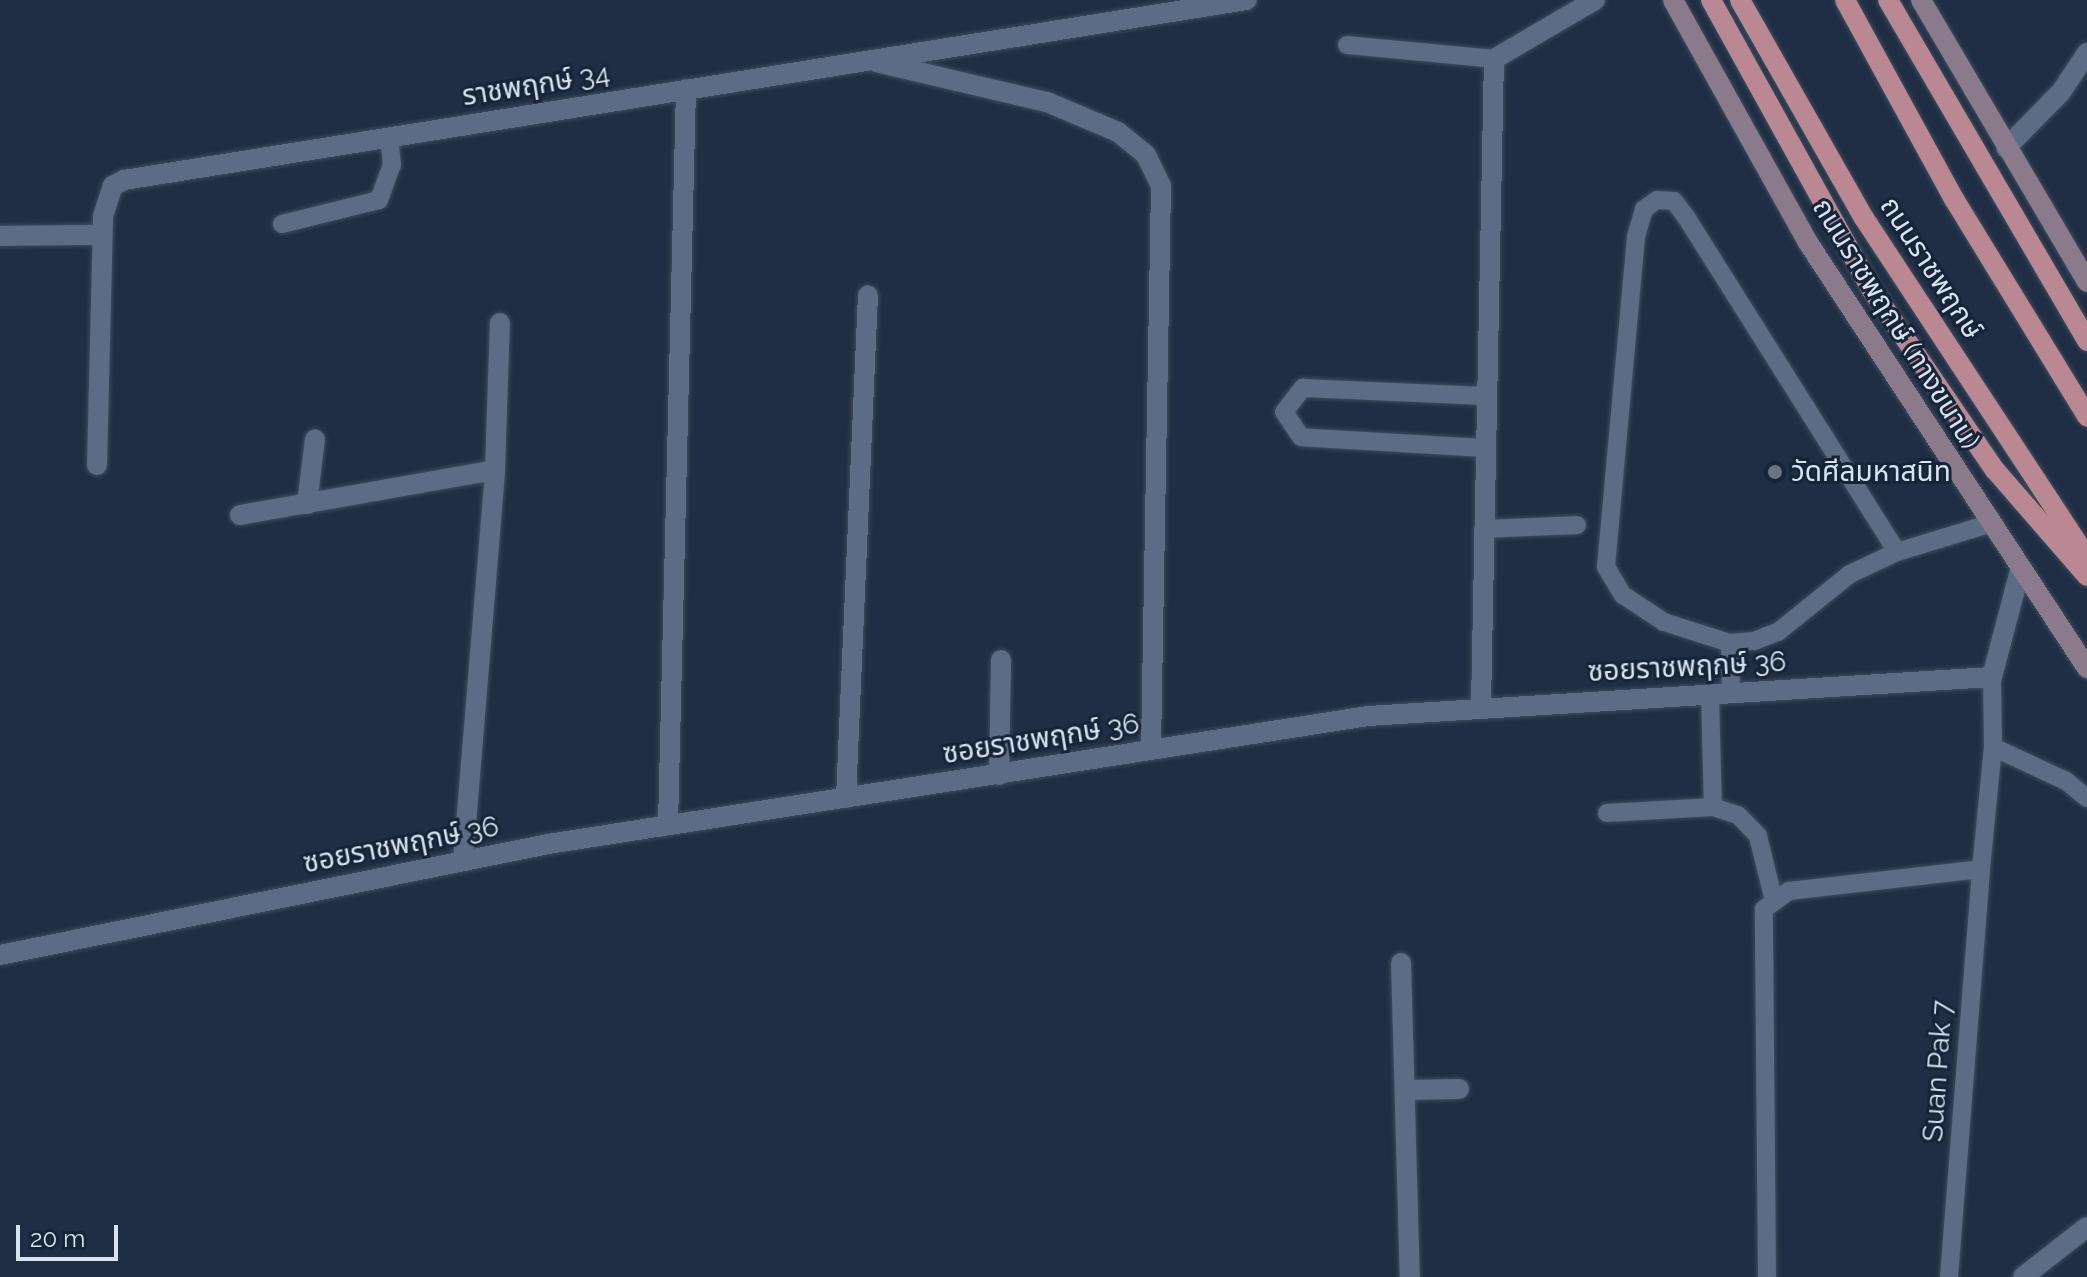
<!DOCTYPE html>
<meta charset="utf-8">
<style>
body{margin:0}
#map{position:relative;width:2087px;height:1277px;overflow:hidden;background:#1f2e44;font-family:Raleway,"Noto Sans Thai",sans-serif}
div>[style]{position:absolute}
.roads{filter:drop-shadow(0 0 2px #3e4b5d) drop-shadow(0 0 2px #3e4b5d)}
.service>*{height:18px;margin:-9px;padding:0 9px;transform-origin:9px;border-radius:9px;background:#5c6c85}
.minor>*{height:20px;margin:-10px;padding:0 10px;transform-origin:10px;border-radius:10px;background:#5c6c85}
.tertiary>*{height:20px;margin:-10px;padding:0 10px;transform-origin:10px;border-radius:10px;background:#5c6c85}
.secondary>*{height:20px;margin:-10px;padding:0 10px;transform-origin:10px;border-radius:10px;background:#8a7a8c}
.primary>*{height:20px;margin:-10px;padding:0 10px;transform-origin:10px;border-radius:10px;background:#b98893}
.dots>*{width:22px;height:22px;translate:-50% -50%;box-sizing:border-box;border:4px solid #162439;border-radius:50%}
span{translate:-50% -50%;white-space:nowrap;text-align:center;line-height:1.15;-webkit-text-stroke:6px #162439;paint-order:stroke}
.street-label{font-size:28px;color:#d9e3f1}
.poi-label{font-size:28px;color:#d9e3f1}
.left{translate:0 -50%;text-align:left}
.scale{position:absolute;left:16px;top:1225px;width:102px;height:36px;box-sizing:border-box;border:4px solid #d9e3f1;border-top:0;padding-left:10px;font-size:24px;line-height:28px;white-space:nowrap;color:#d9e3f1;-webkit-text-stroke:6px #162439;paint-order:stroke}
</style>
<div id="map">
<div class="roads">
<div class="service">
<div style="left:1347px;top:45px;width:148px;rotate:5.4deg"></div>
<div style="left:282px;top:224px;width:100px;rotate:-13.9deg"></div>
<div style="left:379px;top:200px;width:37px;rotate:-70deg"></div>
<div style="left:392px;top:165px;width:28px;rotate:-96deg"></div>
<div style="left:1484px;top:448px;width:183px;rotate:-176.6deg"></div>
<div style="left:1301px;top:437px;width:30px;rotate:-124deg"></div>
<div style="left:1284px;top:412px;width:31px;rotate:-52deg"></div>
<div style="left:1303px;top:388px;width:182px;rotate:2.5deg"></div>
<div style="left:1483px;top:529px;width:94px;rotate:-2.4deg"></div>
<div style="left:1897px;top:552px;width:396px;rotate:-122.2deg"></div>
<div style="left:1686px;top:217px;width:20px;rotate:-127deg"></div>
<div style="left:1674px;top:201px;width:17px;rotate:-177deg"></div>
<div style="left:1657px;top:200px;width:16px;rotate:145deg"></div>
<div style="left:1644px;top:209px;width:29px;rotate:106deg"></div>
<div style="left:1636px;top:237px;width:331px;rotate:95.2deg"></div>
<div style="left:1606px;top:567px;width:33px;rotate:59deg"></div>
<div style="left:1623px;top:595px;width:49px;rotate:33.4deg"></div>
<div style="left:1664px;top:622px;width:69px;rotate:17.7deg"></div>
<div style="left:1730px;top:643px;width:24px;rotate:-5deg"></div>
<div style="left:1754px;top:641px;width:26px;rotate:-21deg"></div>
<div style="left:1778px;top:632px;width:92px;rotate:-38.9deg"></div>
<div style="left:1850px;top:574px;width:52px;rotate:-25.1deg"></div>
<div style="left:1897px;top:552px;width:96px;rotate:-16.9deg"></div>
<div style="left:1730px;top:643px;width:51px;rotate:88.9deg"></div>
<div style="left:1992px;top:677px;width:70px;rotate:89.2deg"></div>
<div style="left:1993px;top:747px;width:81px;rotate:25deg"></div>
<div style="left:2066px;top:781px;width:27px;rotate:39deg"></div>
<div style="left:1710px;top:695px;width:112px;rotate:88.5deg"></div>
<div style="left:1607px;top:813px;width:106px;rotate:-3.2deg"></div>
<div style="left:1713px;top:807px;width:26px;rotate:18deg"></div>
<div style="left:1738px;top:815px;width:29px;rotate:46deg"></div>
<div style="left:1758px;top:836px;width:63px;rotate:76.2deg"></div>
<div style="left:1767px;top:1277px;width:368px;rotate:-90.5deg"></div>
<div style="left:1764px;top:909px;width:31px;rotate:-36deg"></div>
<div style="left:1789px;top:891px;width:193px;rotate:-6.5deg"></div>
<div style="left:1981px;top:869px;width:123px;rotate:-84.4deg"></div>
<div style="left:1949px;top:1277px;width:409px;rotate:-85.5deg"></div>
</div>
<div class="minor">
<div style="left:876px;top:62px;width:176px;rotate:13.2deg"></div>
<div style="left:1047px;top:102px;width:77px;rotate:22.9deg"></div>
<div style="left:1118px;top:132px;width:36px;rotate:39deg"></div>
<div style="left:1146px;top:155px;width:34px;rotate:64deg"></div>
<div style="left:1161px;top:186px;width:564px;rotate:91.02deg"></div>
<div style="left:2006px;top:148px;width:78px;rotate:-45.5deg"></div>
<div style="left:2061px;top:92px;width:47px;rotate:-56.3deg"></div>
<div style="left:0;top:236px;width:102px;rotate:-0.6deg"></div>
<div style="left:97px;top:465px;width:249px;rotate:-88.6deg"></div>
<div style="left:103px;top:216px;width:32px;rotate:-72deg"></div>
<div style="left:113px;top:186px;width:13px;rotate:-29deg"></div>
<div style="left:124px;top:180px;width:1137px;rotate:-9.11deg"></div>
<div style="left:307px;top:504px;width:65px;rotate:-83deg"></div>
<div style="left:240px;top:515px;width:259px;rotate:-10deg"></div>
<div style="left:1481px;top:705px;width:646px;rotate:-88.85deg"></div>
<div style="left:1494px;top:59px;width:117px;rotate:-30.3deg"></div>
<div style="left:999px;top:775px;width:115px;rotate:-89deg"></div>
<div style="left:846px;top:798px;width:503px;rotate:-87.5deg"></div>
<div style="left:668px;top:825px;width:736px;rotate:-88.6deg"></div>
<div style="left:463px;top:861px;width:392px;rotate:-85.3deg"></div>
<div style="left:495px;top:470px;width:147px;rotate:-88.1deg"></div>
<div style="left:0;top:955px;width:559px;rotate:-11.45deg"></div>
<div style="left:548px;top:844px;width:830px;rotate:-8.87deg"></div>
<div style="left:1368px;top:716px;width:625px;rotate:-3.58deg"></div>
<div style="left:1992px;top:677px;width:111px;rotate:-75.3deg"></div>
<div style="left:1401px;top:963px;width:314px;rotate:88.4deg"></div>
<div style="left:1405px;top:1090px;width:54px;rotate:-1.1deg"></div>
</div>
<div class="tertiary">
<div style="left:2023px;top:1277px;width:81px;rotate:-38deg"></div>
</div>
<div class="secondary">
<div style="left:1673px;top:0;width:276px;rotate:60.9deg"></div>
<div style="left:1807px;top:241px;width:511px;rotate:56.75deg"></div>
<div style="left:1921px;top:0;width:327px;rotate:59.5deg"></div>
</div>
<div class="primary">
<div style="left:1711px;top:0;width:332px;rotate:61deg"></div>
<div style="left:1872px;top:290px;width:218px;rotate:55.7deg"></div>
<div style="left:1995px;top:470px;width:140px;rotate:49deg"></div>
<div style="left:1740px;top:0;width:251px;rotate:60.4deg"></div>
<div style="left:1864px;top:218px;width:406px;rotate:56.7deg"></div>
<div style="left:1845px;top:0;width:227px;rotate:61.3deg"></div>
<div style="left:1954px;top:199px;width:255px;rotate:58.5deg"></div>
<div style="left:1888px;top:0;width:395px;rotate:59.7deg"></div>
</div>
</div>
<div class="dots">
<div style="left:1775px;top:472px;background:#6b7280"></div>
</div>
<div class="street-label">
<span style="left:536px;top:85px;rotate:-9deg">ราชพฤกษ์ 34</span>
<span style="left:1931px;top:268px;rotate:57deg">ถนนราชพฤกษ์</span>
<span style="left:1896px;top:324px;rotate:58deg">ถนนราชพฤกษ์ (ทางขนาน)</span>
<span style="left:1687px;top:667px;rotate:-3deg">ซอยราชพฤกษ์ 36</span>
<span style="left:1041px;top:739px;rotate:-9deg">ซอยราชพฤกษ์ 36</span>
<span style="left:401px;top:845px;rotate:-11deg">ซอยราชพฤกษ์ 36</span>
<span style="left:1938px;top:1071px;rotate:-86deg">Suan Pak 7</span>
</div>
<div class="poi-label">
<span class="left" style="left:1791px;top:472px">วัดศีลมหาสนิท</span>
</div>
<div class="scale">20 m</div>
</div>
